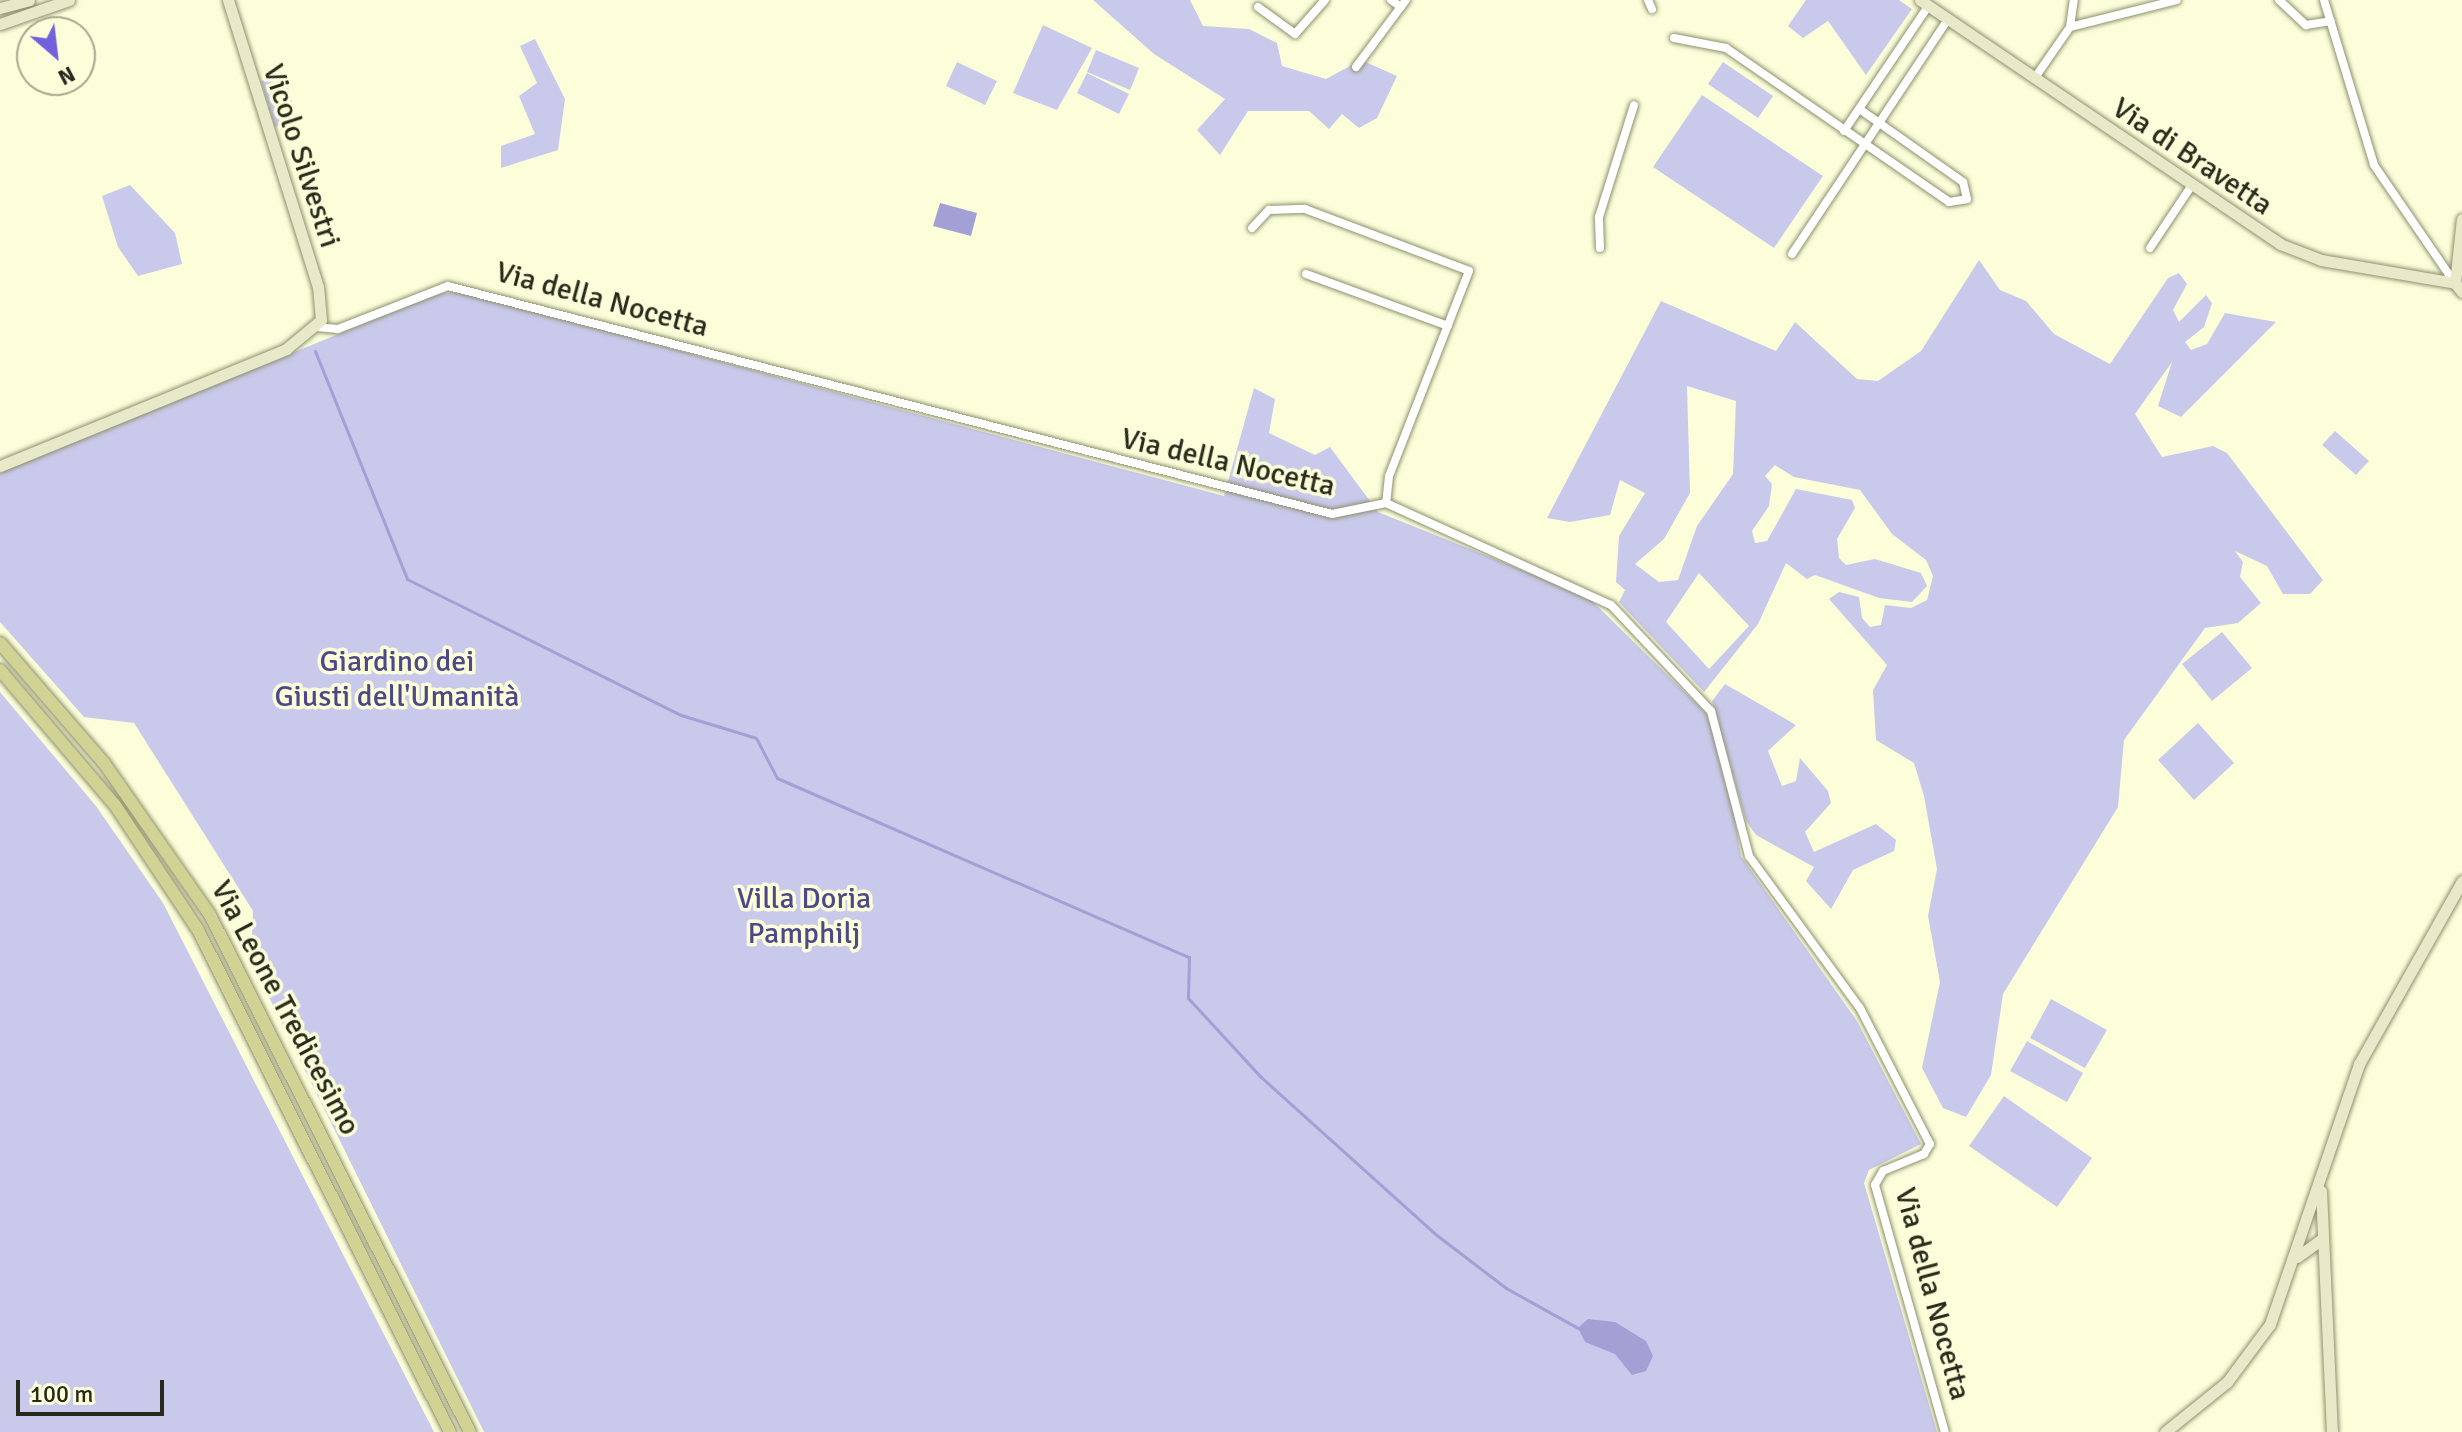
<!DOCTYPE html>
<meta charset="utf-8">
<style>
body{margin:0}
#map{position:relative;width:2462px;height:1432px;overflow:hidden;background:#fbfed9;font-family:Signika,sans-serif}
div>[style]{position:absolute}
.green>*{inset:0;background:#c9c9eb}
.water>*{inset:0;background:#a2a0d4}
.stream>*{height:3px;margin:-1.5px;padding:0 1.5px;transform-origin:1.5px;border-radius:1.5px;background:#a2a0d4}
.roads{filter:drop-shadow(0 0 2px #8e906e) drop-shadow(0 0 2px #8e906e)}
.street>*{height:8px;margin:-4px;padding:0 4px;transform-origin:4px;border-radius:4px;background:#fff}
.secondary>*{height:11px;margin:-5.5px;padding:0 5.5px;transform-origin:5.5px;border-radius:5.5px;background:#e8e9c9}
.primary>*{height:12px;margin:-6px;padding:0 6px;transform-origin:6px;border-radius:6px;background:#d0d393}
span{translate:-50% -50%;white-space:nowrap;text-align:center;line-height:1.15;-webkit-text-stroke:7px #fbfed9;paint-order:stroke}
.street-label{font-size:30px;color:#29291c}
.park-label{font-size:30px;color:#4e4889}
.north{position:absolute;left:16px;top:16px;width:80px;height:80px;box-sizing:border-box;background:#fbfed9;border:2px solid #a7a98d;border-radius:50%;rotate:152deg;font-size:22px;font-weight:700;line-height:32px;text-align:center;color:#29291c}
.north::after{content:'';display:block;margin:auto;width:28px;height:36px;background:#7261db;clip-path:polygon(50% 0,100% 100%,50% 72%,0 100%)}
.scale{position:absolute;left:16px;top:1380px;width:148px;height:36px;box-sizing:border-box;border:4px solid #29291c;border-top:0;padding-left:10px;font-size:24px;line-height:28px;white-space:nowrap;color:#29291c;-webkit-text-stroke:6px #fbfed9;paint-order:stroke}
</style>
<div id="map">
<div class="green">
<div style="clip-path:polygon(1093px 0,1190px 0,1203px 26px,1249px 29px,1277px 43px,1282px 66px,1326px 79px,1361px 60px,1397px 76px,1377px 118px,1359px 128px,1342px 114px,1329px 129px,1309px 111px,1248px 111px,1220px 155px,1197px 130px,1225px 99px,1154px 54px)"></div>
<div style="clip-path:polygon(1806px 0,1899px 0,1912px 9px,1866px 75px,1828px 21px,1803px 38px,1788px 26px)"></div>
<div style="clip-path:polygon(1043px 25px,1092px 48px,1057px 110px,1013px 93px)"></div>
<div style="clip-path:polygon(535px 39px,565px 99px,558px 150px,501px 168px,501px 146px,535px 134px,519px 96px,537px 83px,520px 46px)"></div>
<div style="clip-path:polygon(1096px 50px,1139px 68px,1130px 90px,1087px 72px)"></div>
<div style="clip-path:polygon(957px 62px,997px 81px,985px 105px,946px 86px)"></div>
<div style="clip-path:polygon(1723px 62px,1773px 96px,1758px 118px,1708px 84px)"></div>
<div style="clip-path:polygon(1087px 73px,1129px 94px,1119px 114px,1077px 93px)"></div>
<div style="clip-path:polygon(284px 74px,297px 120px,275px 127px,261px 81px)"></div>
<div style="clip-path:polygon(1702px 95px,1823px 176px,1774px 248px,1653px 167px)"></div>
<div style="clip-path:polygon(130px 185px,175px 233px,182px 264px,138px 276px,118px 247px,102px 196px)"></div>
<div style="clip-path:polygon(evenodd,1979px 260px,2000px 290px,2026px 301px,2054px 334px,2110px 364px,2168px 278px,2179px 273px,2187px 284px,2173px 310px,2179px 322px,2206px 295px,2212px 303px,2204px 327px,2185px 342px,2191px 350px,2207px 344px,2225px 313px,2276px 322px,2181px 417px,2158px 406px,2172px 362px,2135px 414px,2162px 457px,2213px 446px,2227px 453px,2323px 580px,2310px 594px,2283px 594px,2267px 566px,2235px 551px,2243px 562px,2240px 577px,2261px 603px,2238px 623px,2205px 628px,2124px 740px,2118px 807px,2003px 994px,1991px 1075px,1966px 1117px,1943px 1108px,1922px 1068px,1940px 982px,1928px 916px,1937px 869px,1924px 796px,1914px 763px,1876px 740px,1873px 690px,1887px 665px,1829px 599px,1839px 592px,1859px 597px,1862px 618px,1870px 627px,1881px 625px,1885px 605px,1911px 608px,1927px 600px,1933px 576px,1926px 560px,1892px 534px,1860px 490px,1794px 477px,1775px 465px,1765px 476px,1772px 484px,1769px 506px,1752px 531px,1755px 543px,1767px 541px,1796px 489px,1852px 500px,1855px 508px,1837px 539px,1839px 558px,1846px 565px,1875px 559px,1921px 573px,1927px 586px,1912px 602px,1879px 598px,1815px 575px,1807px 579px,1786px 563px,1758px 624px,1704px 692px,1619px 602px,1625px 590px,1616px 582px,1619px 536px,1645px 493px,1620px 480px,1610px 515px,1570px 522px,1547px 518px,1661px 301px,1776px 351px,1795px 322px,1857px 379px,1878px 381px,1921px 351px,1979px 260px,1687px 386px,1736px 401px,1733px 474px,1697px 526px,1678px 580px,1659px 582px,1635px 564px,1664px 539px,1690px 493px,1687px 386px,1979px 260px,1699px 573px,1749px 626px,1709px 669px,1666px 622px,1699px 573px)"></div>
<div style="clip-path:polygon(460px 292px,1224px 496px,1254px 388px,1275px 399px,1269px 433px,1315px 455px,1330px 447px,1378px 512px,1587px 596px,1706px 713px,1726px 767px,1741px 856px,1857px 1021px,1921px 1144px,1869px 1170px,1864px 1183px,1937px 1432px,484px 1432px,251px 961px,253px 911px,134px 723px,84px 717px,0 622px,0 472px,439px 293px)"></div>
<div style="clip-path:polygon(2335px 431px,2369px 461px,2356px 475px,2322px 445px)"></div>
<div style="clip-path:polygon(2222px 632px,2252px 668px,2212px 701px,2182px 664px)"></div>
<div style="clip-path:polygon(1725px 684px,1796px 725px,1768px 751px,1782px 786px,1796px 781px,1800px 758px,1828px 791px,1831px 803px,1805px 832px,1814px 852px,1876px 824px,1896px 840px,1894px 851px,1853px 870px,1831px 909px,1806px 881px,1814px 867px,1756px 835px,1746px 821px,1712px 701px)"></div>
<div style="clip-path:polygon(0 692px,96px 806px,163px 903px,434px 1432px,0 1432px)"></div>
<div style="clip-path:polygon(2198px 723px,2234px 763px,2194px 800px,2158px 760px)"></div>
<div style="clip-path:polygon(2051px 999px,2107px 1030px,2085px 1068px,2030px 1038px)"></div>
<div style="clip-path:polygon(2027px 1041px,2083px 1073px,2067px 1102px,2010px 1071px)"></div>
<div style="clip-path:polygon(2004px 1096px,2092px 1158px,2057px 1207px,1969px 1146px)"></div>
</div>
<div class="water">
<div style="clip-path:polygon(940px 203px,977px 213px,971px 236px,933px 226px)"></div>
<div style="clip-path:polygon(1588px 1319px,1615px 1322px,1646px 1341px,1653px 1356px,1646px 1371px,1632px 1375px,1615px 1354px,1585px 1342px,1578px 1328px)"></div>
</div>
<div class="stream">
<div style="left:315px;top:351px;width:246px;rotate:68deg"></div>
<div style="left:407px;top:579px;width:306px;rotate:26.4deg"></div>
<div style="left:681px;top:715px;width:78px;rotate:17deg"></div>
<div style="left:756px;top:738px;width:45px;rotate:62.3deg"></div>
<div style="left:777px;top:778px;width:449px;rotate:23.5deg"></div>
<div style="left:1189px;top:957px;width:41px;rotate:91.4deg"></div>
<div style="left:1188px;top:998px;width:108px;rotate:47.3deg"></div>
<div style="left:1261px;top:1077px;width:233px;rotate:42deg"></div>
<div style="left:1434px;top:1233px;width:91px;rotate:37.4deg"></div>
<div style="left:1506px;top:1288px;width:82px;rotate:29.1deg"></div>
</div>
<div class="roads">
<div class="street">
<div style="left:1391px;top:0;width:12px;rotate:35deg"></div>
<div style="left:1648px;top:0;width:10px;rotate:66deg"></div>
<div style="left:2279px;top:0;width:37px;rotate:43deg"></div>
<div style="left:2306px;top:25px;width:25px;rotate:-9deg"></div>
<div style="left:2324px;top:0;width:172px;rotate:73.1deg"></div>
<div style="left:2374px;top:165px;width:142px;rotate:55.6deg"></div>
<div style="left:1258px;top:7px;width:46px;rotate:36.1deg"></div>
<div style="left:1295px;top:34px;width:45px;rotate:-48.6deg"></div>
<div style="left:2070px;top:27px;width:110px;rotate:-14.2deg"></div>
<div style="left:1674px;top:38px;width:53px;rotate:10.9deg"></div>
<div style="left:1726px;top:48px;width:271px;rotate:34.6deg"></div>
<div style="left:1949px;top:202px;width:18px;rotate:-9deg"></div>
<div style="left:1967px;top:199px;width:17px;rotate:-103deg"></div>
<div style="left:1963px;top:182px;width:125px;rotate:-144.8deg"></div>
<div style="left:1356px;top:67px;width:84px;rotate:-53.3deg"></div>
<div style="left:2034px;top:79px;width:63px;rotate:-55.3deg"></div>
<div style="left:2070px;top:27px;width:27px;rotate:-82deg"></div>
<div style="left:1844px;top:131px;width:152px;rotate:-56deg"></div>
<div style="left:1252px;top:228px;width:25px;rotate:-47deg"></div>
<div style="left:1269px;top:210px;width:36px;rotate:-2deg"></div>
<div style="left:1305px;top:209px;width:175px;rotate:20.7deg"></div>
<div style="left:1469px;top:271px;width:220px;rotate:111.3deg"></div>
<div style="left:1389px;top:476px;width:27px;rotate:96deg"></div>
<div style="left:1600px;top:248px;width:31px;rotate:-92deg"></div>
<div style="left:1599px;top:217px;width:117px;rotate:-72.6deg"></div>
<div style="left:2150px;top:248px;width:76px;rotate:-56.3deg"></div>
<div style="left:1792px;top:254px;width:282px;rotate:-56.4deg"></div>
<div style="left:1306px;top:274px;width:151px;rotate:20.1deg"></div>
<div style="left:316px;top:327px;width:22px;rotate:5deg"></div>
<div style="left:338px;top:329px;width:118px;rotate:-21.4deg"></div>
<div style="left:448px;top:286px;width:913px;rotate:14.46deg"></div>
<div style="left:1332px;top:514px;width:55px;rotate:-11.5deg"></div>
<div style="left:1386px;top:503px;width:247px;rotate:24.4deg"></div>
<div style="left:1611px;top:605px;width:146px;rotate:46.7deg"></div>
<div style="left:1711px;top:711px;width:150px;rotate:75.3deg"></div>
<div style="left:1749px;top:856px;width:188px;rotate:53.9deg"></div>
<div style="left:1860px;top:1008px;width:153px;rotate:62.8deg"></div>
<div style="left:1930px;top:1144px;width:12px;rotate:121deg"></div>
<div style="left:1924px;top:1154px;width:44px;rotate:157.5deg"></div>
<div style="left:1883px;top:1171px;width:16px;rotate:120deg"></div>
<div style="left:1875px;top:1185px;width:257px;rotate:74.2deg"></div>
</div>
<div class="secondary">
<div style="left:1920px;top:0;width:435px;rotate:34.1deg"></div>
<div style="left:2280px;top:244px;width:44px;rotate:21.3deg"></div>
<div style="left:2321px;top:260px;width:136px;rotate:9.7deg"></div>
<div style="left:2455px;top:283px;width:11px;rotate:52deg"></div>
<div style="left:0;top:8px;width:30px;rotate:-15deg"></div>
<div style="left:0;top:24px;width:73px;rotate:-19.2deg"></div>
<div style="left:2455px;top:283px;width:64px;rotate:-83.8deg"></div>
<div style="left:0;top:466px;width:309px;rotate:-22.2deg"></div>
<div style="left:286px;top:349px;width:45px;rotate:-39.6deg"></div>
<div style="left:321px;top:320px;width:33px;rotate:-95deg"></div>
<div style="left:318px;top:287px;width:301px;rotate:-107.4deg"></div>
<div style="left:2321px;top:1191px;width:241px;rotate:87.4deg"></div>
<div style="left:2297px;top:1257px;width:32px;rotate:-36deg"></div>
<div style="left:2165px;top:1432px;width:80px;rotate:-38.9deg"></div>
<div style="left:2227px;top:1382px;width:72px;rotate:-53.4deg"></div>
<div style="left:2270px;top:1324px;width:275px;rotate:-71.1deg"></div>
<div style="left:2359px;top:1064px;width:210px;rotate:-60.6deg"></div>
</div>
<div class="primary">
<div style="left:0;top:643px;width:159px;rotate:49.1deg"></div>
<div style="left:104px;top:763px;width:185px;rotate:55.1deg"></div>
<div style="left:210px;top:915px;width:579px;rotate:63.3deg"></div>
<div style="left:0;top:670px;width:177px;rotate:49.6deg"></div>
<div style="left:115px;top:805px;width:150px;rotate:56.4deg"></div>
<div style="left:198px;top:930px;width:562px;rotate:63.34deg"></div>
</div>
</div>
<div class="street-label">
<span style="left:301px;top:156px;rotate:72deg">Vicolo Silvestri</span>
<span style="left:2192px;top:157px;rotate:34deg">Via di Bravetta</span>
<span style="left:602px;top:300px;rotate:15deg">Via della Nocetta</span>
<span style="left:1228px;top:463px;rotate:13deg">Via della Nocetta</span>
<span style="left:285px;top:1008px;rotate:62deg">Via Leone Tredicesimo</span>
<span style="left:1932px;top:1294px;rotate:75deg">Via della Nocetta</span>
</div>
<div class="park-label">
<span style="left:397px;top:679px">Giardino dei<br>Giusti dell'Umanità</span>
<span style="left:804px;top:916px">Villa Doria<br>Pamphilj</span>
</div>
<div class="north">N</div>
<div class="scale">100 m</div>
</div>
